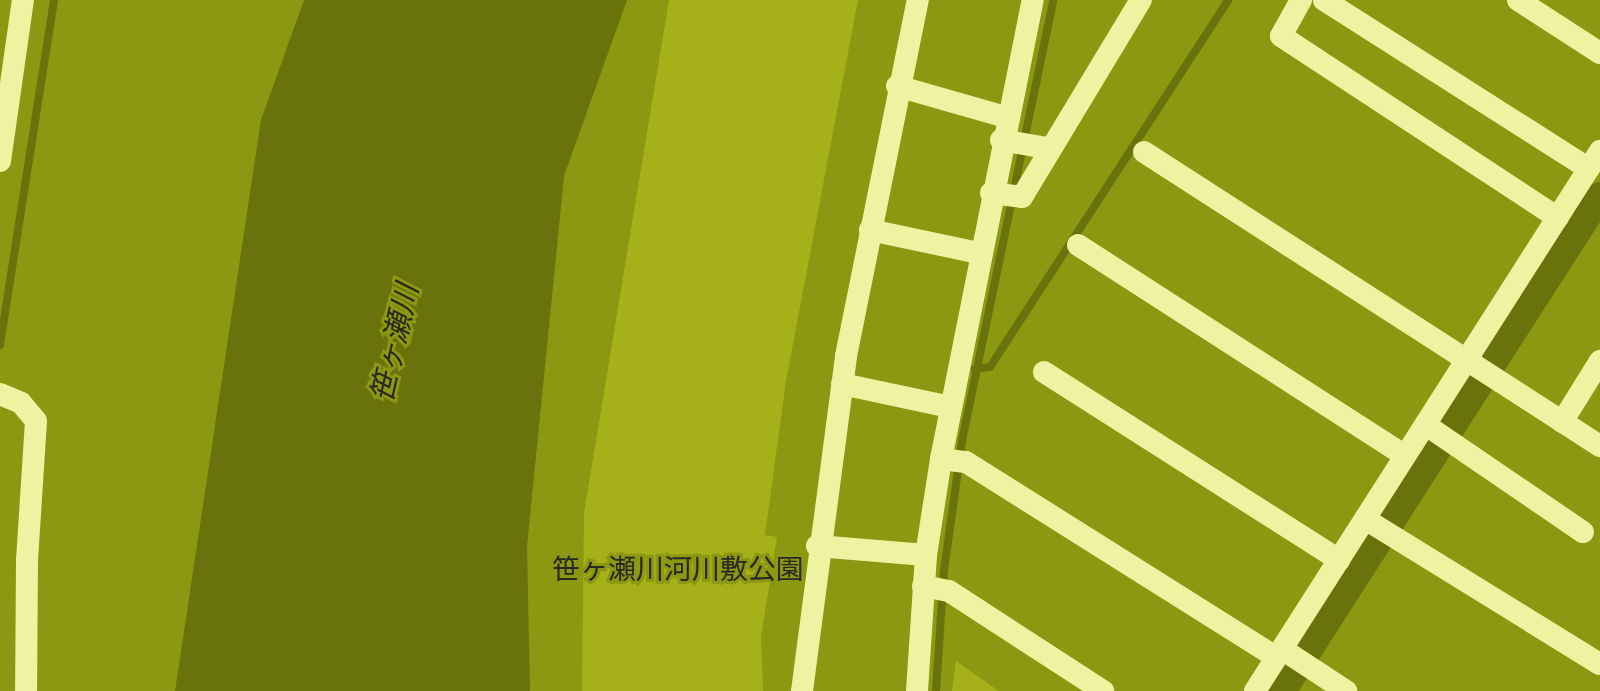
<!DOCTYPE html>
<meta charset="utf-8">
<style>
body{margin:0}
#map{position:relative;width:1600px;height:691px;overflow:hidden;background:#8c9712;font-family:Manrope,"Noto Sans JP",sans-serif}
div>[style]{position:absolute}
.green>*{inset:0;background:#a6b119}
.water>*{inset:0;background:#69730b}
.stream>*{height:8px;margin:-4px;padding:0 4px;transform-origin:4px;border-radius:4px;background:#69730b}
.canal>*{height:28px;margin:-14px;padding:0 14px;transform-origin:14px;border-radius:14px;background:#69730b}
.street>*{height:22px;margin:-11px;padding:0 11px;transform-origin:11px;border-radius:11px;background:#eef3a2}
span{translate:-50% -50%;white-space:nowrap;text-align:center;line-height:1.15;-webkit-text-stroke:6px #8c9712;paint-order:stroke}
.park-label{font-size:28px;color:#282924}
.water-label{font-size:30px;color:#282821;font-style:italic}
</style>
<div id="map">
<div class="green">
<div style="clip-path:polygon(669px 0,858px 0,786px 381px,765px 535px,777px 537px,761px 637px,763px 691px,582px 691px,584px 513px)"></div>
<div style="clip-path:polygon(956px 661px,999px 691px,952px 691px)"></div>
</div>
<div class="water">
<div style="clip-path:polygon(304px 0,627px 0,564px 176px,527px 546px,530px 691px,175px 691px,261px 120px)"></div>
</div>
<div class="stream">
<div style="left:0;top:345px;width:349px;rotate:-81.1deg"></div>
<div style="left:975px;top:369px;width:15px;rotate:-8deg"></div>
<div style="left:990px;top:367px;width:437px;rotate:-57deg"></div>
<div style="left:936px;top:691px;width:120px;rotate:-86.2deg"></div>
<div style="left:944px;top:571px;width:131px;rotate:-82.1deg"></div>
<div style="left:962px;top:441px;width:450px;rotate:-78.3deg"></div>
</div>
<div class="canal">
<div style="left:1282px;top:691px;width:588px;rotate:-57.28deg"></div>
</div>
<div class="street">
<div style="left:1301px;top:0;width:41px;rotate:119.1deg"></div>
<div style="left:1281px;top:36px;width:331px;rotate:33.3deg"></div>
<div style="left:1324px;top:0;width:314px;rotate:32.5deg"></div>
<div style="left:1518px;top:0;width:98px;rotate:32.9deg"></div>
<div style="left:897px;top:86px;width:113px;rotate:15.9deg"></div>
<div style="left:1001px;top:140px;width:47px;rotate:9.9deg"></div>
<div style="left:1144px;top:152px;width:543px;rotate:32.81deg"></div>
<div style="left:0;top:161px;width:163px;rotate:-81.9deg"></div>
<div style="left:991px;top:193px;width:31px;rotate:7deg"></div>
<div style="left:1022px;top:197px;width:230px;rotate:-58.9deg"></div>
<div style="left:870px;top:230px;width:111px;rotate:11.9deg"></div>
<div style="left:1078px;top:245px;width:389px;rotate:32.8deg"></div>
<div style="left:1044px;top:372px;width:350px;rotate:32.5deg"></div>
<div style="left:842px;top:384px;width:110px;rotate:12deg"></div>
<div style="left:0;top:394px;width:23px;rotate:23deg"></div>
<div style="left:21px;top:403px;width:23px;rotate:50deg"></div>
<div style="left:36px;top:421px;width:139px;rotate:93.7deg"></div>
<div style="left:27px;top:560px;width:131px;rotate:90.4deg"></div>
<div style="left:1562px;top:422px;width:72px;rotate:-58.1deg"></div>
<div style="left:1426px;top:425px;width:190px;rotate:34.3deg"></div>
<div style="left:941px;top:459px;width:25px;rotate:7deg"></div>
<div style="left:966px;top:462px;width:366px;rotate:32.2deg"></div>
<div style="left:1365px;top:519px;width:276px;rotate:31.7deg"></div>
<div style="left:817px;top:546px;width:109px;rotate:4.7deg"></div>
<div style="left:923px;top:586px;width:26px;rotate:11deg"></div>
<div style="left:949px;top:591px;width:184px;rotate:33deg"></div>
<div style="left:1282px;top:649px;width:77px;rotate:33.3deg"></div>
<div style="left:802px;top:691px;width:338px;rotate:-82.5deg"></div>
<div style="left:846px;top:356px;width:363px;rotate:-78.6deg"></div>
<div style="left:917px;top:691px;width:136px;rotate:-86.2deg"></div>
<div style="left:926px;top:555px;width:97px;rotate:-81.1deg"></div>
<div style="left:941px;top:459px;width:468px;rotate:-78.7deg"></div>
<div style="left:1255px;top:691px;width:641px;rotate:-57.43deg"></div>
</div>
<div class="park-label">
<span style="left:678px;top:568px">笹ヶ瀬川河川敷公園</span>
</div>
<div class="water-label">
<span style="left:394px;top:343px;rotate:-77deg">笹ヶ瀬川</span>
</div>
</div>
